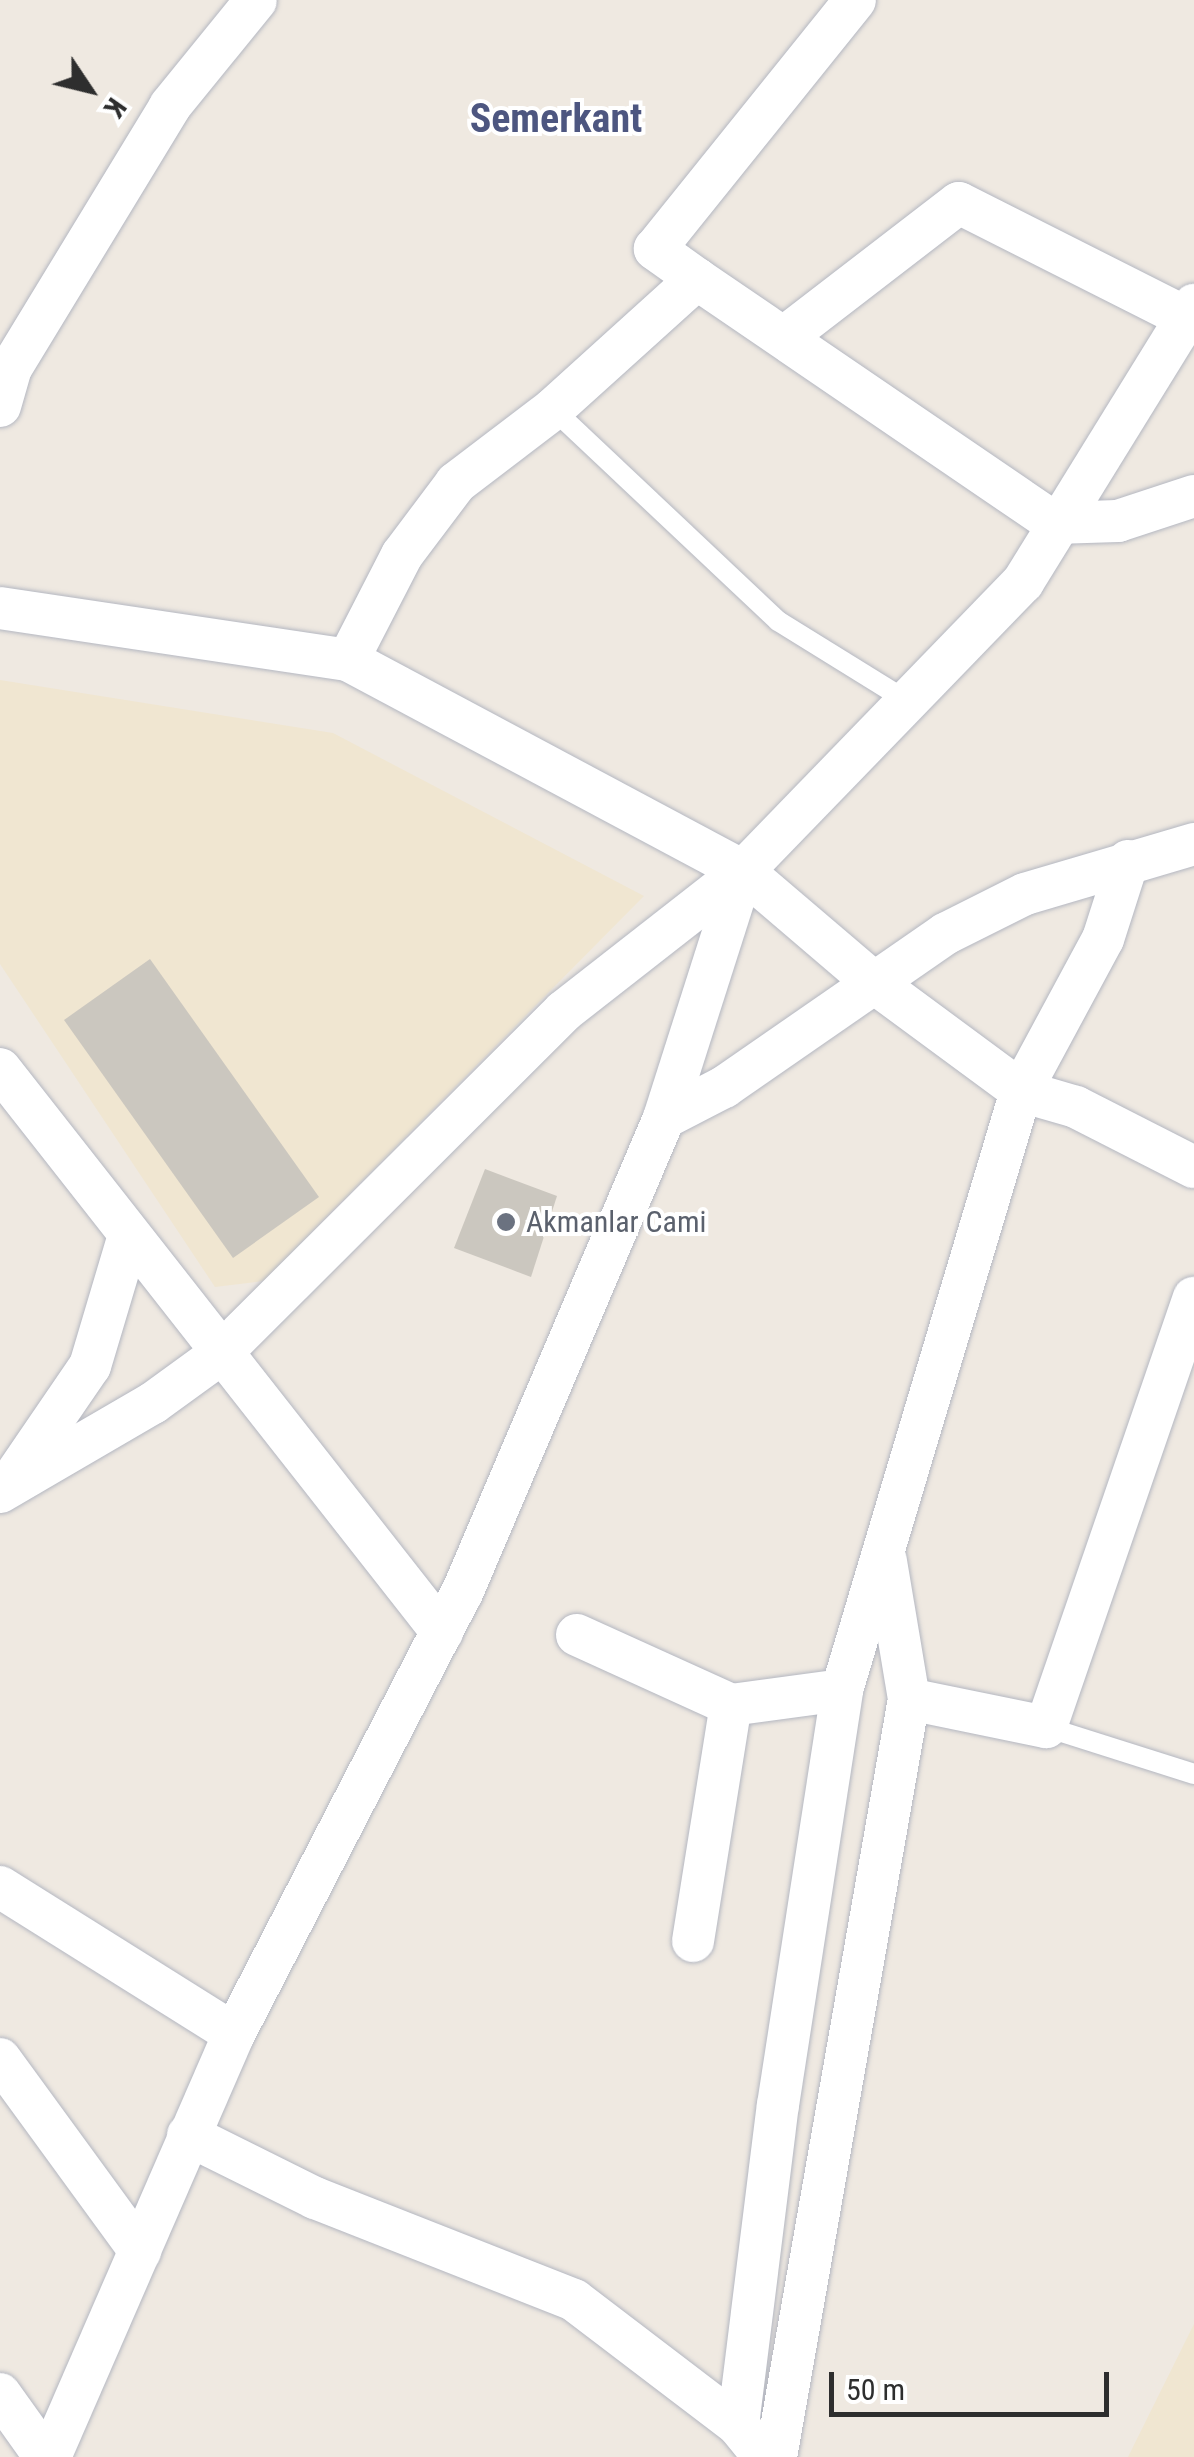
<!DOCTYPE html>
<style>
body{margin:0}
#map{position:relative;width:1194px;height:2457px;overflow:hidden;background:#efe9e1;font-family:"Roboto Condensed",sans-serif}
div>[style]{position:absolute}
.education>*{inset:0;background:#f0e6d1}
.building>*{inset:0;background:#cbc7bf}
.roads{filter:drop-shadow(0 0 2px #b4b7c1) drop-shadow(0 0 2px #b4b7c1)}
.lane>*{height:20px;margin:-10px;padding:0 10px;transform-origin:10px;border-radius:10px;background:#fff}
.street>*{height:42px;margin:-21px;padding:0 21px;transform-origin:21px;border-radius:21px;background:#fff}
.dots>*{width:28px;height:28px;translate:-50% -50%;box-sizing:border-box;border:5px solid #fff;border-radius:50%}
span{translate:-50% -50%;white-space:nowrap;text-align:center;line-height:1.15;-webkit-text-stroke:8px #fff;paint-order:stroke}
.worship-label{font-size:30px;color:#5b616d}
.left{translate:0 -50%;text-align:left}
.district-label{font-size:40px;color:#4d5680;font-weight:700}
.north{position:absolute;left:40px;top:40px;width:100px;height:100px;-webkit-text-stroke:8px #fff;paint-order:stroke;rotate:125deg;font-size:28px;font-weight:700;line-height:40px;text-align:center;color:#2e2e2e}
.north::after{content:'';display:block;margin:auto;width:35px;height:45px;background:#2e2e2e;clip-path:polygon(50% 0,100% 100%,50% 72%,0 100%)}
.scale{position:absolute;left:829px;top:2372px;width:280px;height:45px;box-sizing:border-box;border:5px solid #2e2e2e;border-top:0;padding-left:12px;font-size:30px;line-height:35px;white-space:nowrap;color:#2e2e2e;-webkit-text-stroke:8px #fff;paint-order:stroke}
</style>
<div id="map">
<div class="education">
<div style="clip-path:polygon(0 680px,333px 733px,644px 896px,263px 1281px,215px 1287px,0 964px)"></div>
<div style="clip-path:polygon(1194px 2324px,1194px 2457px,1128px 2457px)"></div>
</div>
<div class="building">
<div style="clip-path:polygon(150px 959px,319px 1197px,233px 1258px,64px 1020px)"></div>
<div style="clip-path:polygon(485px 1169px,557px 1196px,531px 1277px,454px 1248px)"></div>
</div>
<div class="roads">
<div class="lane">
<div style="left:553px;top:409px;width:309px;rotate:43.3deg"></div>
<div style="left:778px;top:621px;width:152px;rotate:31.8deg"></div>
<div style="left:1046px;top:1727px;width:155px;rotate:17.6deg"></div>
</div>
<div class="street">
<div style="left:697px;top:279px;width:52px;rotate:-144.5deg"></div>
<div style="left:655px;top:249px;width:319px;rotate:-51.2deg"></div>
<div style="left:786px;top:336px;width:218px;rotate:-37.6deg"></div>
<div style="left:959px;top:203px;width:253px;rotate:26.8deg"></div>
<div style="left:0;top:406px;width:40px;rotate:-74deg"></div>
<div style="left:11px;top:368px;width:306px;rotate:-58.7deg"></div>
<div style="left:170px;top:106px;width:136px;rotate:-50.9deg"></div>
<div style="left:0;top:608px;width:352px;rotate:8.5deg"></div>
<div style="left:348px;top:660px;width:448px;rotate:28.1deg"></div>
<div style="left:743px;top:871px;width:170px;rotate:40.5deg"></div>
<div style="left:872px;top:981px;width:185px;rotate:36.4deg"></div>
<div style="left:1021px;top:1091px;width:57px;rotate:16.2deg"></div>
<div style="left:1076px;top:1107px;width:132px;rotate:27deg"></div>
<div style="left:348px;top:660px;width:118px;rotate:-62.8deg"></div>
<div style="left:402px;top:555px;width:90px;rotate:-53.1deg"></div>
<div style="left:456px;top:483px;width:122px;rotate:-37.3deg"></div>
<div style="left:553px;top:409px;width:194px;rotate:-42.1deg"></div>
<div style="left:697px;top:279px;width:433px;rotate:34.3deg"></div>
<div style="left:1055px;top:523px;width:63px;rotate:-1.8deg"></div>
<div style="left:1118px;top:521px;width:80px;rotate:-18.2deg"></div>
<div style="left:0;top:1069px;width:716px;rotate:51.87deg"></div>
<div style="left:664px;top:1118px;width:68px;rotate:-27.3deg"></div>
<div style="left:724px;top:1087px;width:269px;rotate:-34.7deg"></div>
<div style="left:945px;top:934px;width:89px;rotate:-26.6deg"></div>
<div style="left:1025px;top:894px;width:176px;rotate:-16.5deg"></div>
<div style="left:18px;top:1471px;width:127px;rotate:-55.6deg"></div>
<div style="left:90px;top:1366px;width:137px;rotate:-73.4deg"></div>
<div style="left:0;top:1492px;width:177px;rotate:-30.2deg"></div>
<div style="left:153px;top:1403px;width:82px;rotate:-36deg"></div>
<div style="left:219px;top:1355px;width:487px;rotate:-44.9deg"></div>
<div style="left:564px;top:1011px;width:227px;rotate:-38deg"></div>
<div style="left:743px;top:871px;width:402px;rotate:-45.9deg"></div>
<div style="left:1023px;top:582px;width:326px;rotate:-58.3deg"></div>
<div style="left:577px;top:1635px;width:169px;rotate:24.4deg"></div>
<div style="left:731px;top:1705px;width:112px;rotate:-7.7deg"></div>
<div style="left:909px;top:1699px;width:140px;rotate:11.6deg"></div>
<div style="left:1046px;top:1727px;width:454px;rotate:-71deg"></div>
<div style="left:0;top:1887px;width:276px;rotate:32.1deg"></div>
<div style="left:693px;top:1941px;width:239px;rotate:-80.9deg"></div>
<div style="left:0;top:2059px;width:238px;rotate:53.9deg"></div>
<div style="left:188px;top:2135px;width:142px;rotate:26.4deg"></div>
<div style="left:315px;top:2198px;width:278px;rotate:21.5deg"></div>
<div style="left:574px;top:2300px;width:206px;rotate:37.3deg"></div>
<div style="left:0;top:2394px;width:77px;rotate:54.5deg"></div>
<div style="left:50px;top:2457px;width:461px;rotate:-66.5deg"></div>
<div style="left:234px;top:2034px;width:496px;rotate:-62.7deg"></div>
<div style="left:462px;top:1593px;width:516px;rotate:-66.96deg"></div>
<div style="left:664px;top:1118px;width:259px;rotate:-72.3deg"></div>
<div style="left:764px;top:2457px;width:41px;rotate:-129.1deg"></div>
<div style="left:738px;top:2425px;width:322px;rotate:-82.9deg"></div>
<div style="left:778px;top:2105px;width:420px;rotate:-81.2deg"></div>
<div style="left:842px;top:1690px;width:625px;rotate:-73.36deg"></div>
<div style="left:1021px;top:1091px;width:173px;rotate:-61.7deg"></div>
<div style="left:1103px;top:939px;width:82px;rotate:-72.2deg"></div>
<div style="left:776px;top:2457px;width:770px;rotate:-80.05deg"></div>
<div style="left:909px;top:1699px;width:140px;rotate:-99.5deg"></div>
</div>
</div>
<div class="dots">
<div style="left:506px;top:1222px;background:#6b7280"></div>
</div>
<div class="worship-label">
<span class="left" style="left:526px;top:1222px">Akmanlar Cami</span>
</div>
<div class="district-label">
<span style="left:556px;top:119px">Semerkant</span>
</div>
<div class="north">K</div>
<div class="scale">50 m</div>
</div>
